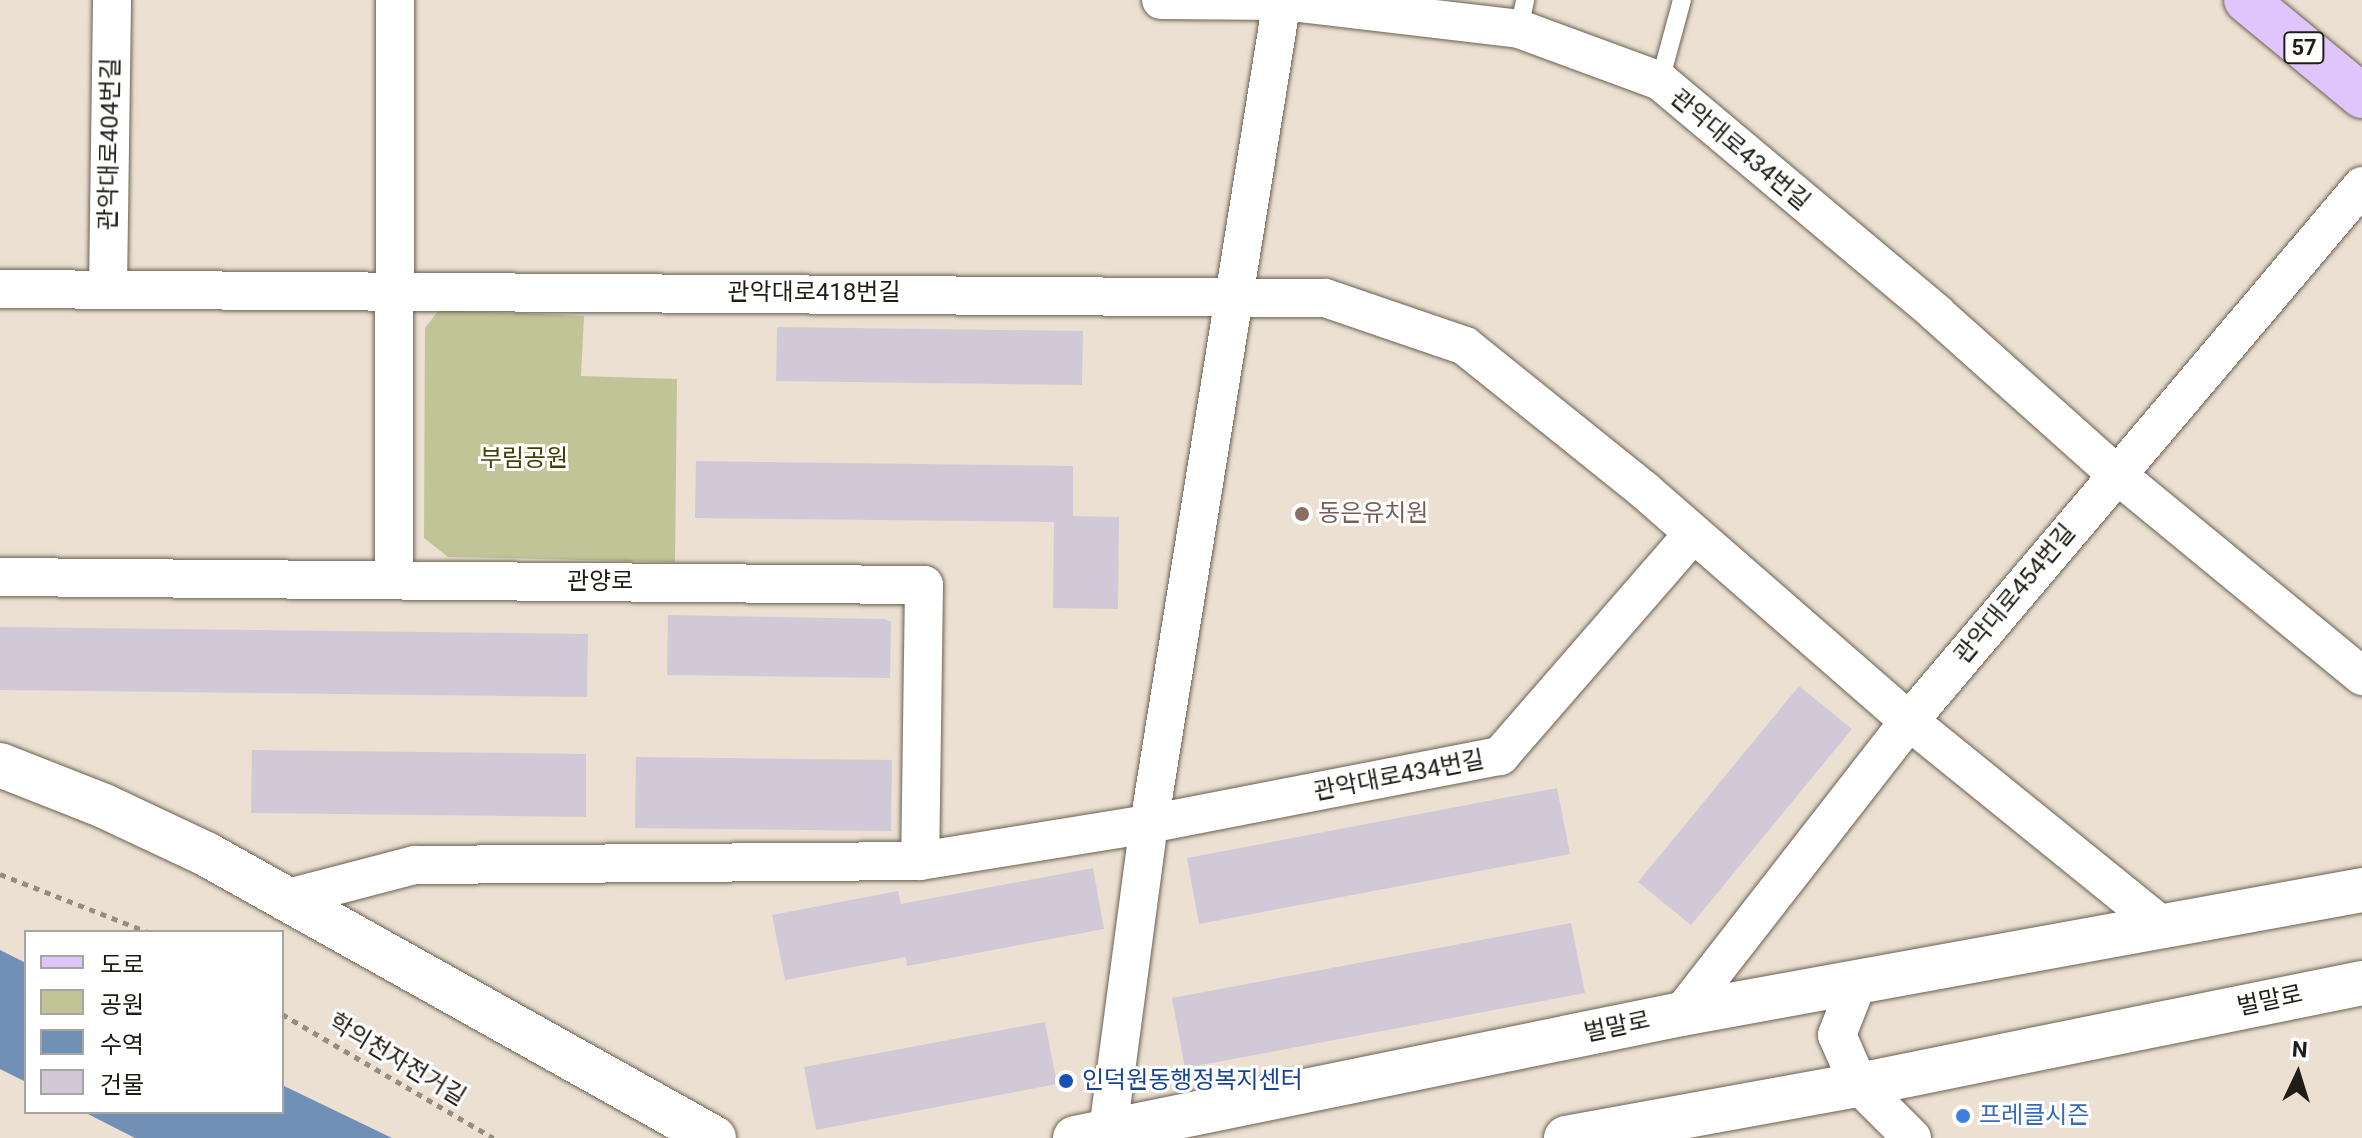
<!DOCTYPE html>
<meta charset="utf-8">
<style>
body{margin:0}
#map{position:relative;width:2362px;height:1138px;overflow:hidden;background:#ebe0d1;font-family:Roboto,"Noto Sans KR",sans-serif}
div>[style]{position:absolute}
.green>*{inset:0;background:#c1c496}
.water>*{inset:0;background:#7090b6}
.building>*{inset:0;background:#d2c9d8}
.path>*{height:5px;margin-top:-2.5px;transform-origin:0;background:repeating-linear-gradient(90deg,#958d82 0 6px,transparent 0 12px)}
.roads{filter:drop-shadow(0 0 2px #6a6153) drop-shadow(0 0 2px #6a6153)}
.service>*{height:18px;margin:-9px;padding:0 9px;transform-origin:9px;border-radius:9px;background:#fff}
.minor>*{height:38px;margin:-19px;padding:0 19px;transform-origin:19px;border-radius:19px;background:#fff}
.tertiary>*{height:44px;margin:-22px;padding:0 22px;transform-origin:22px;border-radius:22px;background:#fff}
.primary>*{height:44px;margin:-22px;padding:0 22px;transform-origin:22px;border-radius:22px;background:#e0c5fd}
.dots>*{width:22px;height:22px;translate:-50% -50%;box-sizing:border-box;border:4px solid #fff;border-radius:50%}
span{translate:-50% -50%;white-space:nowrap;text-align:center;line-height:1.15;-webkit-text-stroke:6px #fff;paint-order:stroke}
.shield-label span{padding:2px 6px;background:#fff;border:2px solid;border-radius:6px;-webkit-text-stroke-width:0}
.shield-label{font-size:22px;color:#201d17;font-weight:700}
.street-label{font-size:24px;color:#201d17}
.park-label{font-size:24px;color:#3f4001}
.education-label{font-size:24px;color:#785e54}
.left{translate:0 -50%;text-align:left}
.transit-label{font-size:24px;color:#164399}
.shop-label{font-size:24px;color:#366cbe}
.legend{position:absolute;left:24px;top:930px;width:260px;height:184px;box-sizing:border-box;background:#fff;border:2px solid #a6a5a2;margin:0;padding:10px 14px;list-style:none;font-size:24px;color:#201d17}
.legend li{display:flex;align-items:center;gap:16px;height:40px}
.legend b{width:40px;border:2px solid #a6a5a2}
.north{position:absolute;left:2258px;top:1034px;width:80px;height:80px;-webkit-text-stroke:6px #fff;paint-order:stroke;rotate:4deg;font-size:22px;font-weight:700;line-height:32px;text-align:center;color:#201d17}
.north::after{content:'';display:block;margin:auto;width:28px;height:36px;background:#201d17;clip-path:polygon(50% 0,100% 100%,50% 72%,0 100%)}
</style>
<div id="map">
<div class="green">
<div style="clip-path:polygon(439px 310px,584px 316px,581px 376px,677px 379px,675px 562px,448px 557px,424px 538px,425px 328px)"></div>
</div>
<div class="water">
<div style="clip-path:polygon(0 950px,26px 963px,26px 1082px,0 1069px)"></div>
<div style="clip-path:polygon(282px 1085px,392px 1138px,135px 1138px,84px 1112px,282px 1112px)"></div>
</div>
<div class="building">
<div style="clip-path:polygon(777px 327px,1083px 331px,1082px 385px,776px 381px)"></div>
<div style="clip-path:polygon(696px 461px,1073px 466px,1073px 516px,1119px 517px,1118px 609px,1053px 608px,1054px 522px,695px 518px)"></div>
<div style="clip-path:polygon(668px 615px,885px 619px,891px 622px,890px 678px,667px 675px)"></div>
<div style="clip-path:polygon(0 627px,588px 634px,587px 697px,0 690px)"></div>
<div style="clip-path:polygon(1799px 686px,1852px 729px,1691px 925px,1638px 882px)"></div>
<div style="clip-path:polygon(252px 750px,586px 754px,586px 817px,251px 813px)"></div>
<div style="clip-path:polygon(636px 757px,892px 760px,891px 831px,635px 828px)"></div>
<div style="clip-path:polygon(1557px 788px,1570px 854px,1199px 924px,1187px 858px)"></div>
<div style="clip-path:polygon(1093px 868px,1104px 929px,907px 966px,906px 957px,785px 980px,772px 915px,898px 891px,901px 904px)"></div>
<div style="clip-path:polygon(1571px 923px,1585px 993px,1185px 1068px,1172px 998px)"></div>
<div style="clip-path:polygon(1045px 1022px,1057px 1084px,816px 1130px,804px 1067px)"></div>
</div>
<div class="path">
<div style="left:0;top:874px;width:159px;rotate:21.4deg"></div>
<div style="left:282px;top:1014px;width:245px;rotate:30.4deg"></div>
</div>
<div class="roads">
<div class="service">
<div style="left:1519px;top:29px;width:30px;rotate:-78deg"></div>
<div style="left:1660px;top:81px;width:84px;rotate:-74.8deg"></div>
</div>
<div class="minor">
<div style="left:1161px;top:0;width:121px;rotate:0.5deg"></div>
<div style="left:1282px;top:1px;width:239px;rotate:6.7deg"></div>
<div style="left:1519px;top:29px;width:150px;rotate:20.2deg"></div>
<div style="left:1660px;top:81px;width:361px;rotate:40deg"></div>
<div style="left:1936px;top:313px;width:240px;rotate:41.8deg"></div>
<div style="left:2115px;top:473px;width:320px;rotate:39.4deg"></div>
<div style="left:0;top:289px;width:1325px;rotate:0.39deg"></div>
<div style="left:1325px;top:298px;width:148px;rotate:18.9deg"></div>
<div style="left:1465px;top:346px;width:230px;rotate:38.8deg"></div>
<div style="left:1644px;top:490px;width:352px;rotate:41.1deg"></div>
<div style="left:1909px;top:721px;width:324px;rotate:39deg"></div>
<div style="left:108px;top:289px;width:289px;rotate:-89.2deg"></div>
<div style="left:0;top:577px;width:924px;rotate:0.5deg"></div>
<div style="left:924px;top:585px;width:276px;rotate:90.8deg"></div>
<div style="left:394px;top:580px;width:580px;rotate:-89.9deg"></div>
<div style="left:288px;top:898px;width:131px;rotate:-14.6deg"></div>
<div style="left:415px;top:865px;width:505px;rotate:-0.45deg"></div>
<div style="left:920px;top:861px;width:232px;rotate:-9.2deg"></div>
<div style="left:1149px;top:824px;width:358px;rotate:-11deg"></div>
<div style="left:1500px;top:756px;width:294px;rotate:-49deg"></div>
<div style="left:1858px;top:981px;width:58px;rotate:111.3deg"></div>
<div style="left:1837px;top:1035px;width:55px;rotate:66.3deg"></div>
<div style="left:1859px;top:1085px;width:75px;rotate:45deg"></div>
<div style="left:1681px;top:1014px;width:371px;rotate:-52.1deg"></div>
<div style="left:1909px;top:721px;width:701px;rotate:-49.74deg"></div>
<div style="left:1107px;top:1138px;width:317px;rotate:-82.4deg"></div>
<div style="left:1149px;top:824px;width:835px;rotate:-80.83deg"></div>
</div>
<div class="tertiary">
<div style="left:0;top:765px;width:112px;rotate:21.5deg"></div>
<div style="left:104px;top:806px;width:113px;rotate:25.2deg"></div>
<div style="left:206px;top:854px;width:582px;rotate:29.21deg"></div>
<div style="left:1075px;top:1138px;width:619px;rotate:-11.56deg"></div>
<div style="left:1681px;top:1014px;width:692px;rotate:-10.32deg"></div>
<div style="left:1566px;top:1138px;width:298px;rotate:-10.3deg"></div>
<div style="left:1859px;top:1085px;width:513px;rotate:-11.46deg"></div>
</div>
<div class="primary">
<div style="left:2246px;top:0;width:151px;rotate:39.6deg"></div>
</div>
</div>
<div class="dots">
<div style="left:1302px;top:514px;background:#8d6e63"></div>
<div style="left:1066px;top:1081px;background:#1a4fb4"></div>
<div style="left:1963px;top:1116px;background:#3f7fe0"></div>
</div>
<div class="shield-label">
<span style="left:2304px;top:48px">57</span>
</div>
<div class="street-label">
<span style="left:110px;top:144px;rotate:-89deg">관악대로404번길</span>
<span style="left:1740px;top:150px;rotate:40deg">관악대로434번길</span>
<span style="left:814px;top:293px">관악대로418번길</span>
<span style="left:600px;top:582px">관양로</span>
<span style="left:2015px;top:594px;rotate:-50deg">관악대로454번길</span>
<span style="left:1399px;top:776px;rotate:-11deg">관악대로434번길</span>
<span style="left:2270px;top:1001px;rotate:-12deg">벌말로</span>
<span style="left:1617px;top:1027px;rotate:-12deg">벌말로</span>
<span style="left:397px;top:1060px;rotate:31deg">학의천자전거길</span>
</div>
<div class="park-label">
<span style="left:524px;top:459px">부림공원</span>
</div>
<div class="education-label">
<span class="left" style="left:1318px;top:514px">동은유치원</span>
</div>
<div class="transit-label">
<span class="left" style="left:1082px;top:1081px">인덕원동행정복지센터</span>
</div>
<div class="shop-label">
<span class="left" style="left:1979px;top:1116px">프레클시즌</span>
</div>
<ul class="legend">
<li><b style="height:10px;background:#e0c5fd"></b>도로</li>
<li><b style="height:22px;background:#c1c496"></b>공원</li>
<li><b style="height:22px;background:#7090b6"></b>수역</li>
<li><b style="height:22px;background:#d2c9d8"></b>건물</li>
</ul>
<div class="north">N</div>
</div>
